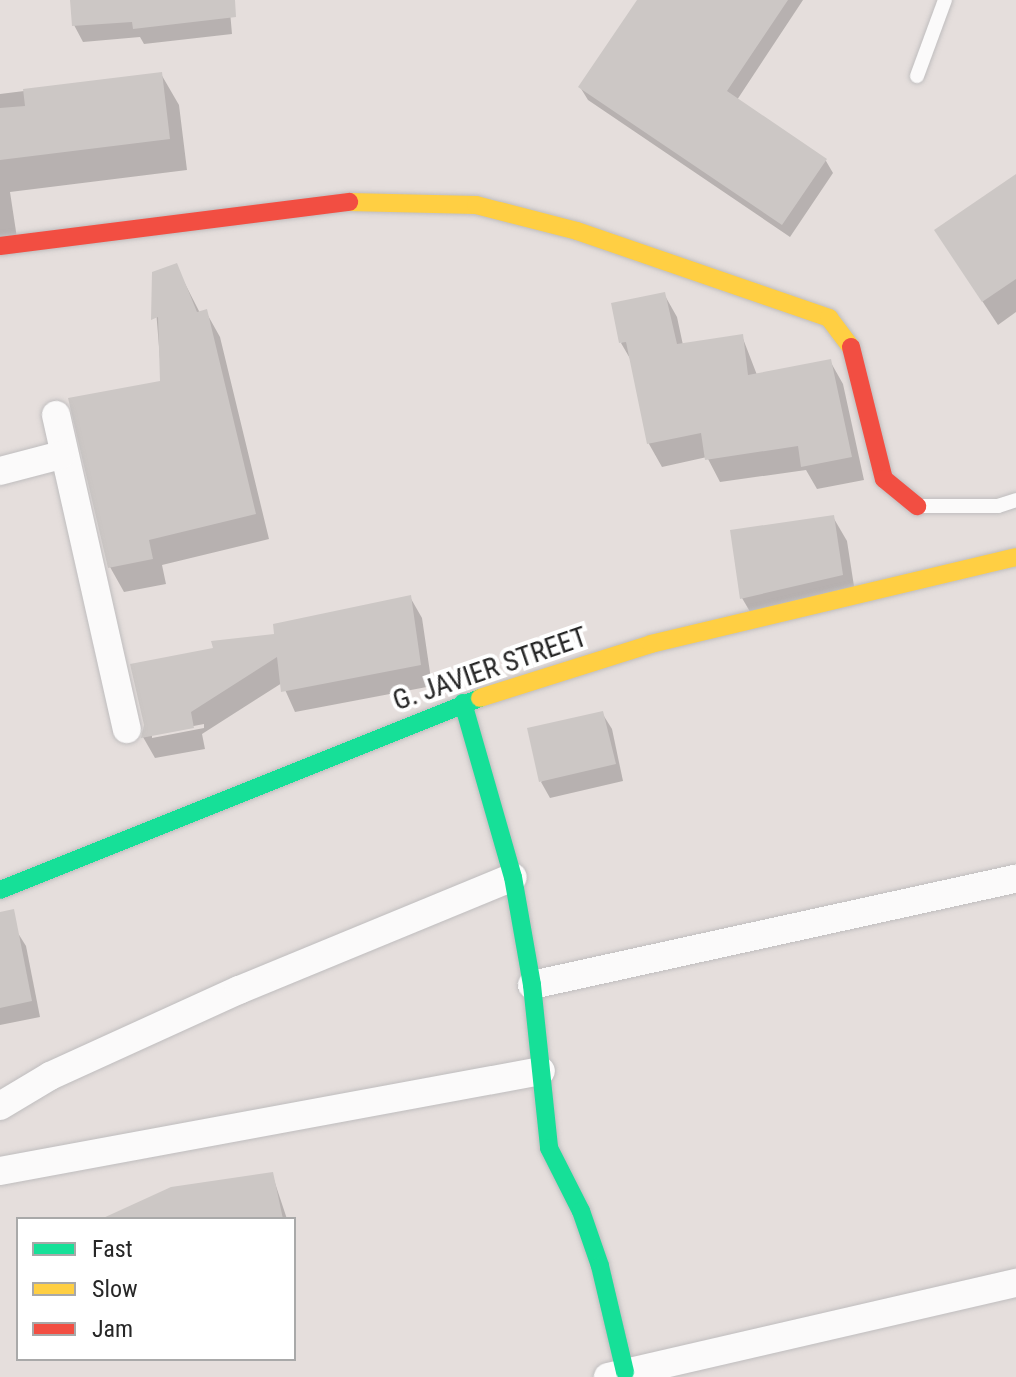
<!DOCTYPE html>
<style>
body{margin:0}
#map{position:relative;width:1016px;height:1377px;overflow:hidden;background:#e5dedc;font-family:"Roboto Condensed",sans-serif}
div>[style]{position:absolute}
.shadow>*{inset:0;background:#0003}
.building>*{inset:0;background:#ccc7c5}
.roads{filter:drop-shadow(0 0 2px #bfbdbe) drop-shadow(0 0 2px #bfbdbe)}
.lane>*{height:14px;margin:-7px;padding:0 7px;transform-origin:7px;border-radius:7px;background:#fbfafa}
.street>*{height:28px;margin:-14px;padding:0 14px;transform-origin:14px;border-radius:14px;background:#fbfafa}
.fast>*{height:18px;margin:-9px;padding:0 9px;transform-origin:9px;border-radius:9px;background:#16e098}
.slow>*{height:18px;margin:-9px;padding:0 9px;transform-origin:9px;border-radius:9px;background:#ffcf43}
.jam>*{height:18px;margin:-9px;padding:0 9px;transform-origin:9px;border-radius:9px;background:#f24e42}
span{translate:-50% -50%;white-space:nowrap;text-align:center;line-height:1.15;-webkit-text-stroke:8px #fff;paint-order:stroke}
.street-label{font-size:28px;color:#272727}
.legend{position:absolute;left:16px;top:1217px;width:280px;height:144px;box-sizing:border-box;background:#fff;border:2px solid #a9a9a9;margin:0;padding:10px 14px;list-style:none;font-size:24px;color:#272727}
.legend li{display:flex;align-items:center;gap:16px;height:40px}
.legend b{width:40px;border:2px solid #a9a9a9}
</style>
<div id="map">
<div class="shadow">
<div style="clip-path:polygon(72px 0,229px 0,232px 34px,144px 44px,140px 37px,83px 42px,74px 25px)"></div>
<div style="clip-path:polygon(640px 0,803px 0,737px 100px,826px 161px,833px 173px,790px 237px,588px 100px,580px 87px)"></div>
<div style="clip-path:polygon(161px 74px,179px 105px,187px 170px,10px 192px,17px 238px,0 241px,0 94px)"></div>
<div style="clip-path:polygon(1016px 176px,1016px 312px,998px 325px,936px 231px)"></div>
<div style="clip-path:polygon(176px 266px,200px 313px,206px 312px,220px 337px,269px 539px,162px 565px,166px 584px,124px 592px,110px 567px,162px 383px,153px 274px)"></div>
<div style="clip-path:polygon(664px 294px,677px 317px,683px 345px,742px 336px,757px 375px,830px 361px,843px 384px,864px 480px,817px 489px,806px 470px,720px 482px,707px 457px,662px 467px,649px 444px,632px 362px,621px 343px)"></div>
<div style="clip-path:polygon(833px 517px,847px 541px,856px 599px,756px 622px,742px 598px)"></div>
<div style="clip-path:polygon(evenodd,410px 597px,422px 618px,432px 686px,295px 712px,282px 683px,202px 734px,205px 749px,155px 758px,143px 737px,277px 636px,410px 597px,204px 724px,204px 728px,152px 738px,152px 734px,204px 724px)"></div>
<div style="clip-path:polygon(602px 713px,612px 729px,623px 781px,550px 798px,541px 782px)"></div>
<div style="clip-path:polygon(16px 930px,26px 946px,40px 1017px,0 1025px,0 934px)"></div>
<div style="clip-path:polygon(272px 1174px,287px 1219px,106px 1219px)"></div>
</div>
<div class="building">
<div style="clip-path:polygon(70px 0,235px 0,236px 17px,133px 29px,132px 22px,72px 26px)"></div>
<div style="clip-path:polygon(637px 0,788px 0,727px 91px,827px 159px,782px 225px,578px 87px)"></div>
<div style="clip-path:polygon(162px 72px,170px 139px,0 160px,0 108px,25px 106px,23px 89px)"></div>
<div style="clip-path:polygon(1016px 174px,1016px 279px,982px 302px,934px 230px)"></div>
<div style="clip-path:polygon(177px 263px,197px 312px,207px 309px,256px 514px,149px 540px,153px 559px,108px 568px,68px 398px,160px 381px,158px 317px,151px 320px,152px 272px)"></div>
<div style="clip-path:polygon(665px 292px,677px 344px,743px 334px,748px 375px,831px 359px,852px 457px,801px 467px,798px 446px,705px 460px,701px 433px,647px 444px,626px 342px,619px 343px,611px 303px)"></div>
<div style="clip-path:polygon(834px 515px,843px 575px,740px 599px,730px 530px)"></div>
<div style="clip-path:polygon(411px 595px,421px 665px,281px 692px,277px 657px,191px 712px,194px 728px,141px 738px,144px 725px,130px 664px,213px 648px,211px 641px,274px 634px,273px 624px)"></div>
<div style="clip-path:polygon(603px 711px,616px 764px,539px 782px,527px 728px)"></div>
<div style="clip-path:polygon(14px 909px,32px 1001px,0 1008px,0 912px)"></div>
<div style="clip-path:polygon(273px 1172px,283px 1219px,101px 1219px,171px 1187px)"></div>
</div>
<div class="roads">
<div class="lane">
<div style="left:917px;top:76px;width:81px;rotate:-69.8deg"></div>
<div style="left:918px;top:506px;width:80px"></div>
<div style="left:998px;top:506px;width:19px;rotate:-18deg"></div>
</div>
<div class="street">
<div style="left:56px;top:415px;width:322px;rotate:77.3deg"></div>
<div style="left:0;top:471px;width:63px;rotate:-14.7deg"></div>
<div style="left:532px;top:985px;width:495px;rotate:-12.4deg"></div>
<div style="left:0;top:1106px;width:58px;rotate:-31deg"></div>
<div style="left:50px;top:1076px;width:208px;rotate:-24.5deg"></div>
<div style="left:239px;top:990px;width:296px;rotate:-22.4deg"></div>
<div style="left:0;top:1171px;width:550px;rotate:-10.47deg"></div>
<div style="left:608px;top:1377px;width:419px;rotate:-13deg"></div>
</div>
<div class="fast">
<div style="left:463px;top:703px;width:181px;rotate:74deg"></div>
<div style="left:513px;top:877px;width:110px;rotate:80deg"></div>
<div style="left:532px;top:985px;width:164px;rotate:84deg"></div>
<div style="left:549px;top:1148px;width:71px;rotate:63.1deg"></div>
<div style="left:581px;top:1211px;width:58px;rotate:70.9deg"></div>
<div style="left:600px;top:1266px;width:109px;rotate:76.7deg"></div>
<div style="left:0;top:890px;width:517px;rotate:-21.8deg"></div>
</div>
<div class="slow">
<div style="left:349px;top:202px;width:127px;rotate:1.4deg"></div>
<div style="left:476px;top:205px;width:104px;rotate:14.4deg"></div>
<div style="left:577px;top:231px;width:267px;rotate:19deg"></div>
<div style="left:829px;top:318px;width:36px;rotate:53deg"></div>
<div style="left:480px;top:698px;width:179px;rotate:-17.5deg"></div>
<div style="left:651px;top:644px;width:375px;rotate:-13.4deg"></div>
</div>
<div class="jam">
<div style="left:0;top:246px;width:352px;rotate:-7.2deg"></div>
<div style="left:851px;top:347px;width:136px;rotate:76deg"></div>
<div style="left:884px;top:479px;width:43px;rotate:39.3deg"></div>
</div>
</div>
<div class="street-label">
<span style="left:490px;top:669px;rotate:-19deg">G. JAVIER STREET</span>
</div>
<ul class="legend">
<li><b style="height:10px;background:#16e098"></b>Fast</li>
<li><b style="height:10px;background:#ffcf43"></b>Slow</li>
<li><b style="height:10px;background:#f24e42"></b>Jam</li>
</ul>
</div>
